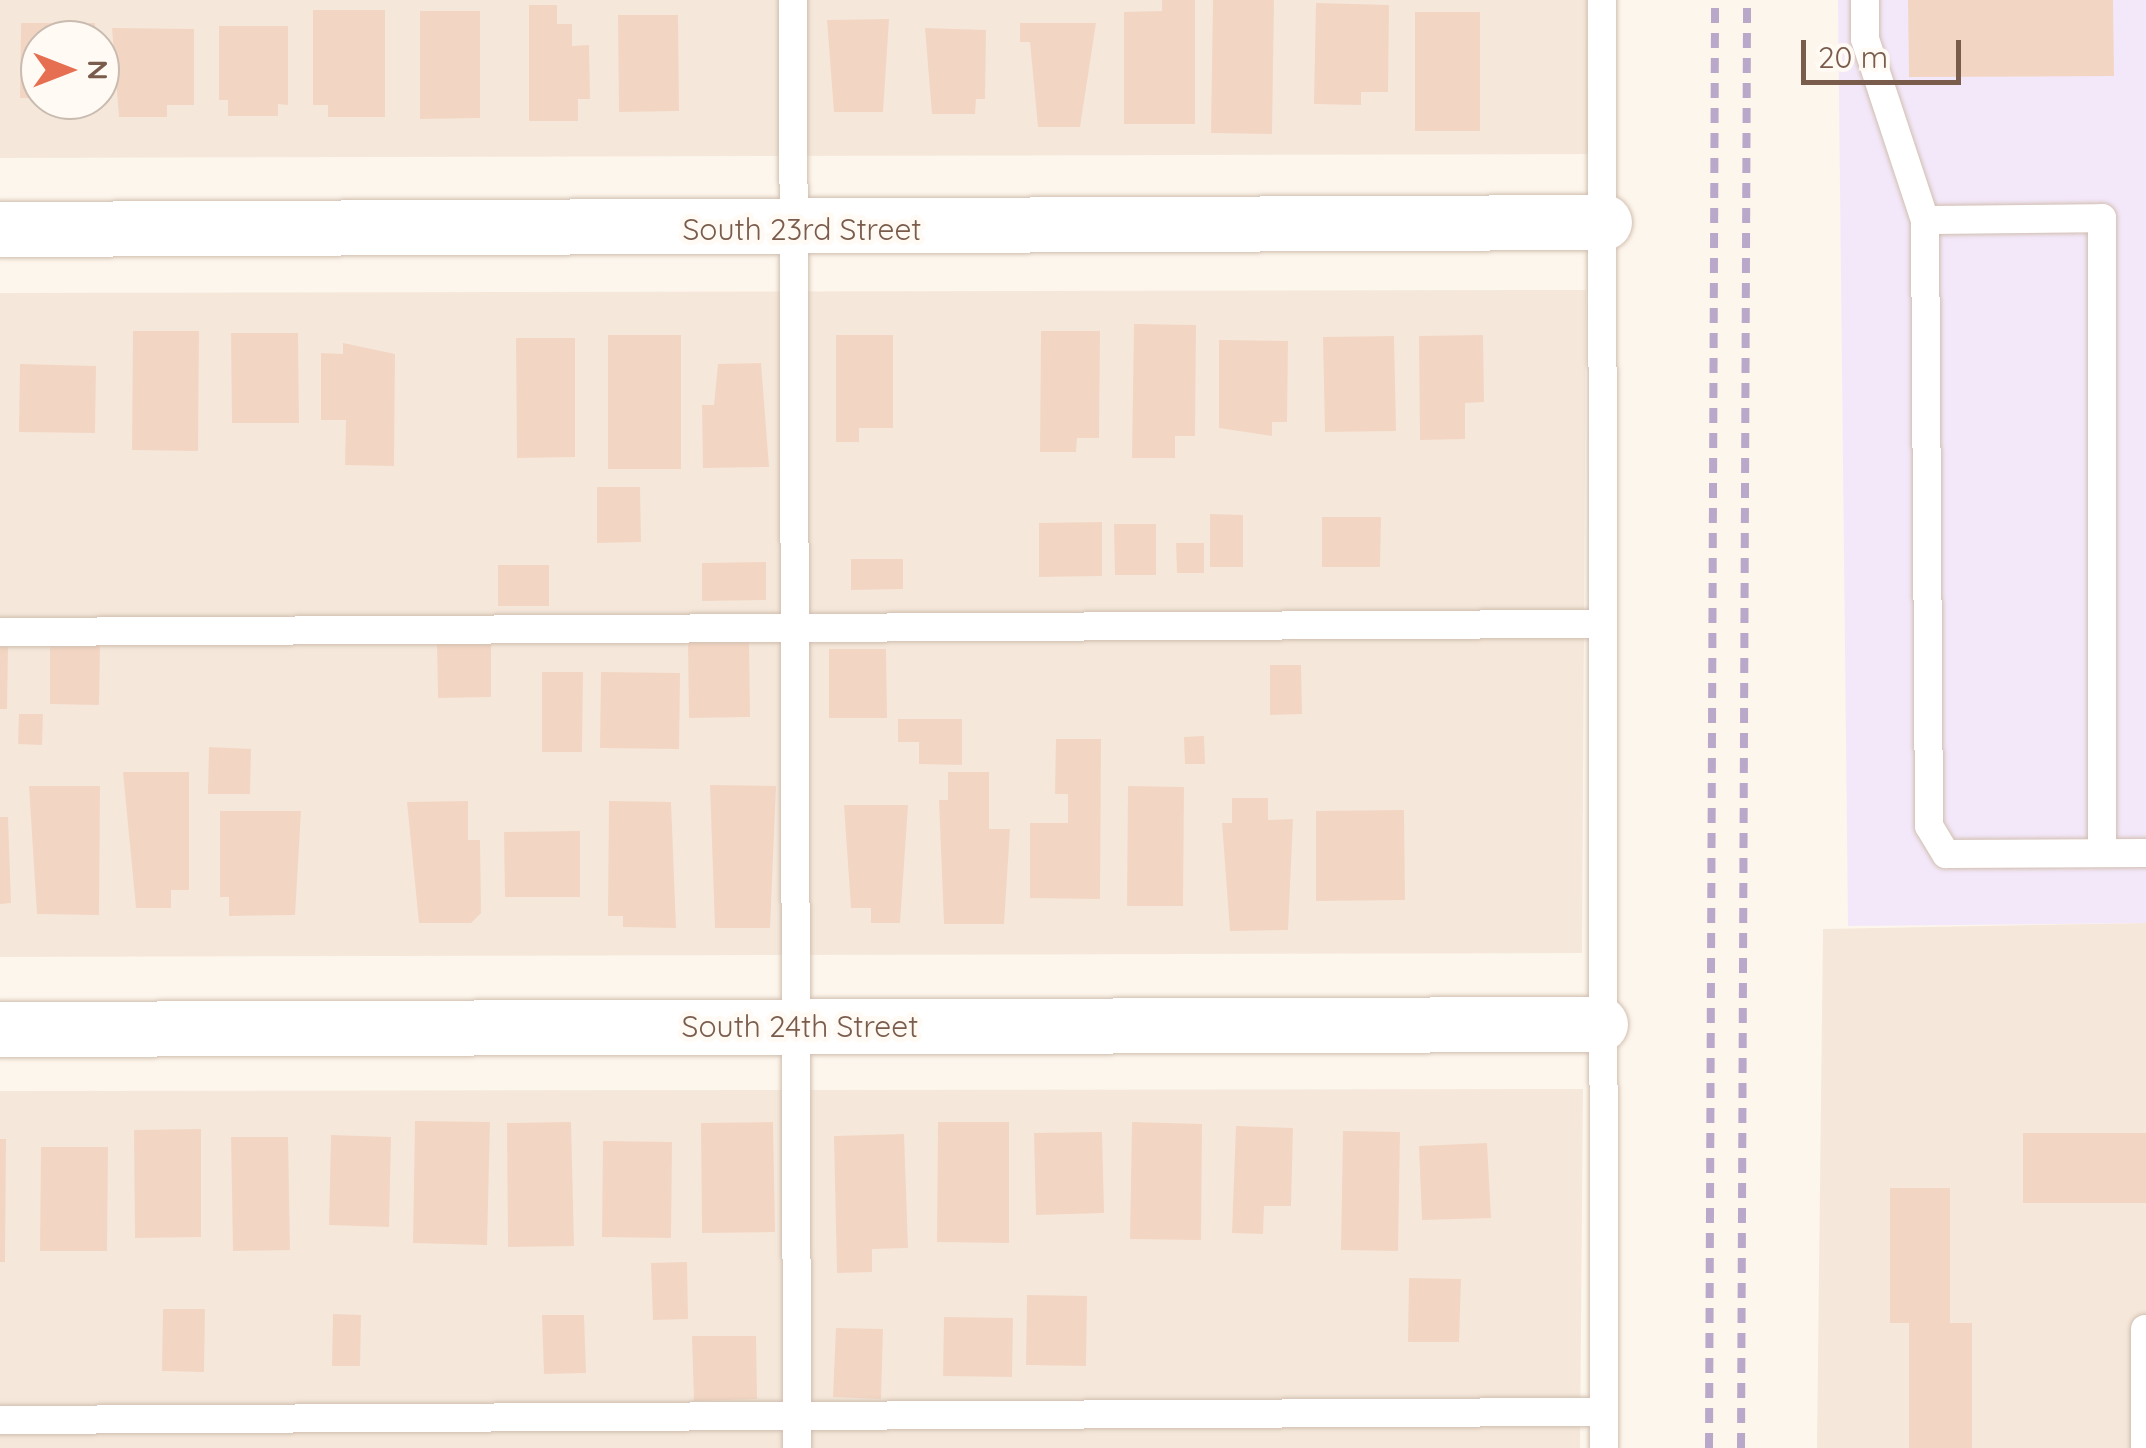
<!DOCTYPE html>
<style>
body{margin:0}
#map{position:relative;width:2146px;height:1448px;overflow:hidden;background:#fdf6ec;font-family:Quicksand,sans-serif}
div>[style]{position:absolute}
.residential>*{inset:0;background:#f5e8da}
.education>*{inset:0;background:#f3e8fa}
.building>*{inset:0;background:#f3d5c3}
.roads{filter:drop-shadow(0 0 2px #d1beb0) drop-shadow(0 0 2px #d1beb0)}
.lane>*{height:28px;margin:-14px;padding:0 14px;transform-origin:14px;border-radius:14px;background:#fff}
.street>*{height:55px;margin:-27.5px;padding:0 27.5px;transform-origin:27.5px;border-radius:27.5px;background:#fff}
.rail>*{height:8px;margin-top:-4px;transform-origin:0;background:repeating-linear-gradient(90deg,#b9a8c9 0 15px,transparent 0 25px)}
span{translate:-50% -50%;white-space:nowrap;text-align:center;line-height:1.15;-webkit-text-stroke:10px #fffaf3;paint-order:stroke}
.street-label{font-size:30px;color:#7a5c4d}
.north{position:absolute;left:20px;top:20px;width:100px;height:100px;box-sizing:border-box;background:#fffaf3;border:2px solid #cabbb1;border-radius:50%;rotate:90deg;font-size:28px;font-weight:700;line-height:40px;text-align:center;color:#7a5c4d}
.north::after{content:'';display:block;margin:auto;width:35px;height:45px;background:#e76f51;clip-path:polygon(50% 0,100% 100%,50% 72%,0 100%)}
.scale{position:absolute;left:1801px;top:40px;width:160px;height:45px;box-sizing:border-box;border:5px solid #7a5c4d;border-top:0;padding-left:12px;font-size:30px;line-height:35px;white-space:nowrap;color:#7a5c4d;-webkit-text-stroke:8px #fffaf3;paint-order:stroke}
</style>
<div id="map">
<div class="residential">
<div style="clip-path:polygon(evenodd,0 0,1587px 0,1588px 154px,0 158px,0 0,40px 40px,100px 40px,100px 100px,40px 100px,40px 40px)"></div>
<div style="clip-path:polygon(1586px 290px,1582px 953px,0 957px,0 293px)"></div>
<div style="clip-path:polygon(2146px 923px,2146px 1448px,1817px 1448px,1823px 929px)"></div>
<div style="clip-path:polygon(1583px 1089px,1580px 1448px,0 1448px,0 1091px)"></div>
</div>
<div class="education">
<div style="clip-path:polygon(1838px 0,2146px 0,2146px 923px,1848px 926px)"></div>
</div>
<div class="building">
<div style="clip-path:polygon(1162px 0,1195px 0,1195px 124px,1124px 124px,1124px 12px,1162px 11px)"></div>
<div style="clip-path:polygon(1213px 0,1274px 0,1272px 134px,1211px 133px)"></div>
<div style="clip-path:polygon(1908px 0,2113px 0,2114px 76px,1909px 77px)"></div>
<div style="clip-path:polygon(1316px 3px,1389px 5px,1388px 92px,1361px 92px,1361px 105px,1314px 104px)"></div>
<div style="clip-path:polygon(529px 5px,557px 5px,557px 24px,572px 24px,572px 46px,589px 45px,590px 99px,578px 99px,578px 121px,529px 121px)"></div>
<div style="clip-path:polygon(313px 10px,385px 10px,385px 117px,328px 117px,328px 105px,313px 105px)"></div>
<div style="clip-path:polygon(420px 11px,480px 11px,480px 118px,420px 119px)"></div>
<div style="clip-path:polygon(1415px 12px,1480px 12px,1480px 131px,1415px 131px)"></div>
<div style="clip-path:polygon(618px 15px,678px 15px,679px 111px,619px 112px)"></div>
<div style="clip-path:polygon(889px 19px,883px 112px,834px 112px,827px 20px)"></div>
<div style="clip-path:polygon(21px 23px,95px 23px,95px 40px,40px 40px,40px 98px,20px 98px)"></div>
<div style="clip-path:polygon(1020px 23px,1096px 23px,1080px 127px,1038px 127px,1030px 42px,1020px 42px)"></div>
<div style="clip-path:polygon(219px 26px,288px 26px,288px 105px,278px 104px,278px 116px,228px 116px,228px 100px,219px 100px)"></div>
<div style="clip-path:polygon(112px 28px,194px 29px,194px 105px,167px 105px,167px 117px,119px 117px)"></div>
<div style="clip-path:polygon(925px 28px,986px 30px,985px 99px,976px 99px,975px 114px,932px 114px)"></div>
<div style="clip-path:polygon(1134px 324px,1196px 325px,1195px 436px,1175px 436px,1175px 458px,1132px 458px)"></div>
<div style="clip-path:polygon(133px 331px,199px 331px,198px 451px,132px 450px)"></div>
<div style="clip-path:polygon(1041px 331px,1100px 331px,1099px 438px,1077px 438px,1076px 452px,1040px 452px)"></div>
<div style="clip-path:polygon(231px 333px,298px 333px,299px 423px,232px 423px)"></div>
<div style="clip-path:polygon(608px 335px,681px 335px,681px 469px,608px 469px)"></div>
<div style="clip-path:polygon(836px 335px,893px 335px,893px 428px,859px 428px,859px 442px,836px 442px)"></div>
<div style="clip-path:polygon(1483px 335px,1484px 402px,1465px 403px,1465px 439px,1420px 440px,1419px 336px)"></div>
<div style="clip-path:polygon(1394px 336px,1396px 431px,1325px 432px,1323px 337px)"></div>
<div style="clip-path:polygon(516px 338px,575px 338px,575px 457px,517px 458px)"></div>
<div style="clip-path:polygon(1219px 340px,1288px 341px,1287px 422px,1272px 422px,1272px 436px,1219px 428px)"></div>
<div style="clip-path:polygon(343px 343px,395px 354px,394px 466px,345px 465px,346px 420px,321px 420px,321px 353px,343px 354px)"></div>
<div style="clip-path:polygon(761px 363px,769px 467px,703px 468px,702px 405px,714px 405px,718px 364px)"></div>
<div style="clip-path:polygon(20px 364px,96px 366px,95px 433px,19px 432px)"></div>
<div style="clip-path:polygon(597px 487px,640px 487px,641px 542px,597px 543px)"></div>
<div style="clip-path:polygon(1210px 514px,1243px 515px,1243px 567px,1210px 567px)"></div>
<div style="clip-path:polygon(1322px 517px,1381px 517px,1380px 567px,1322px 567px)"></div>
<div style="clip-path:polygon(1102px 522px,1102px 576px,1039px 577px,1039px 523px)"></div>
<div style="clip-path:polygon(1114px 524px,1156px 524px,1156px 575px,1115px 575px)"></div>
<div style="clip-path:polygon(1176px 543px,1204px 543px,1204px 573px,1177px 573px)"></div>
<div style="clip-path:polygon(851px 559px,903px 559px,903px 589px,851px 590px)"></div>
<div style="clip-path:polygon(766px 562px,766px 600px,702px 601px,702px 563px)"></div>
<div style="clip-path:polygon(498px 565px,549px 565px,549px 606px,498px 606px)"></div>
<div style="clip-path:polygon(688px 641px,749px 641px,750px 717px,689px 718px)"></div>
<div style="clip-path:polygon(491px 642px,491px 697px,438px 698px,437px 643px)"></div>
<div style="clip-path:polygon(50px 646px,100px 646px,99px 705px,50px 704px)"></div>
<div style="clip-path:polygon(0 647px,8px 647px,7px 709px,0 709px)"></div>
<div style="clip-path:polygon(829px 649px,886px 649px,887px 718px,829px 718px)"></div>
<div style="clip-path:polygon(1270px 665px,1301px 665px,1302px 714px,1270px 715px)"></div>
<div style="clip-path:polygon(542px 672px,583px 672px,582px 752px,542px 752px)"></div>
<div style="clip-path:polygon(601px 672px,680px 673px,679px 749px,600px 748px)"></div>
<div style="clip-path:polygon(19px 714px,43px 714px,42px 745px,18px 744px)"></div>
<div style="clip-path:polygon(898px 719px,962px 719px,962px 765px,919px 764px,919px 742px,898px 742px)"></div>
<div style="clip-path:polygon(1204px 736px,1205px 764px,1185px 764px,1184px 737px)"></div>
<div style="clip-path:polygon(1056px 739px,1101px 739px,1100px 899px,1030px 898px,1030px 823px,1068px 823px,1068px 794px,1055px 794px)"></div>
<div style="clip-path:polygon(209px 747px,251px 749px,250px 794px,208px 794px)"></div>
<div style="clip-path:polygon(123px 772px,189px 772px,189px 890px,171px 890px,171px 908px,136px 908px)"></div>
<div style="clip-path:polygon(948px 772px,989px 772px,989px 829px,1010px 829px,1004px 924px,944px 924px,939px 800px,948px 800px)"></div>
<div style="clip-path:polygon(710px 785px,776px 786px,770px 928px,715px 928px)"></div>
<div style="clip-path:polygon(29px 786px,100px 786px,99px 915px,37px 914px)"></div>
<div style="clip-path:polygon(1128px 786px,1184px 787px,1183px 906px,1127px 906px)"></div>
<div style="clip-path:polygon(1232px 798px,1268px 798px,1268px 820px,1293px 819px,1288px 930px,1230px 931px,1222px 823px,1232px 823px)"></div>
<div style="clip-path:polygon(468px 801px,468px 840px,480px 840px,481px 913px,471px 923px,419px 923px,407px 802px)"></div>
<div style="clip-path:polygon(609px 801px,671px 802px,676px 928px,623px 927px,623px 916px,608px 916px)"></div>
<div style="clip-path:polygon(844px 805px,908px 805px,900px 923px,871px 923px,871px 908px,851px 908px)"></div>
<div style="clip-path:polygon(1404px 810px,1405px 900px,1316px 901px,1316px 811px)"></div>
<div style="clip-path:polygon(220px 811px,301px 811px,295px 915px,229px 916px,229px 897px,220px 897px)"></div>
<div style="clip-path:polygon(0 817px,8px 817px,11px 903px,0 904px)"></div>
<div style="clip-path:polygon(580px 831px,580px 897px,505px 897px,504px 832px)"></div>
<div style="clip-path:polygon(415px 1121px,490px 1122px,487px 1245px,413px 1243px)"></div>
<div style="clip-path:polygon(571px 1122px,574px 1246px,508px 1247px,507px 1123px)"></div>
<div style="clip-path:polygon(773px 1122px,775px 1232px,702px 1233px,701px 1123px)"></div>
<div style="clip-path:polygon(938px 1122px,1009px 1122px,1009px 1243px,937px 1242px)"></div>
<div style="clip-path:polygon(1132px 1122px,1202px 1124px,1201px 1240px,1130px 1239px)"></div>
<div style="clip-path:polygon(1236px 1126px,1293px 1128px,1291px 1206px,1264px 1206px,1263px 1234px,1232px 1233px)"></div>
<div style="clip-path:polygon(201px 1129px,201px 1237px,135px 1238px,134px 1130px)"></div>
<div style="clip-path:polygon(1343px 1131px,1400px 1132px,1398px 1251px,1341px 1250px)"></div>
<div style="clip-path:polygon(1102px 1132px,1104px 1213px,1036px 1215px,1034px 1133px)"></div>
<div style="clip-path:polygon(2023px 1133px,2146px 1133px,2146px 1203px,2023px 1203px)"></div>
<div style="clip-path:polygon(904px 1134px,908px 1248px,872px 1249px,872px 1272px,837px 1273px,834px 1136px)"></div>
<div style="clip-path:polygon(331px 1135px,391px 1137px,389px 1227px,329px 1225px)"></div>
<div style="clip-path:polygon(231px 1137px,288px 1137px,290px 1250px,233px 1251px)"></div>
<div style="clip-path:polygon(0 1139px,6px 1139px,5px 1262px,0 1262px)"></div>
<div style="clip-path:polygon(603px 1141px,672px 1142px,671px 1238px,602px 1237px)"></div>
<div style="clip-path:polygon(1487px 1143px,1491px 1218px,1422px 1220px,1419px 1146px)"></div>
<div style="clip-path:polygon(41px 1147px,108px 1147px,107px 1251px,40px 1251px)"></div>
<div style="clip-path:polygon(1890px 1188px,1950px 1188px,1950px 1323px,1972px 1323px,1972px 1448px,1909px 1448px,1909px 1323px,1890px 1323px)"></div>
<div style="clip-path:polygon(687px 1262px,688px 1319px,653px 1320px,651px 1263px)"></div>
<div style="clip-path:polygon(1409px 1278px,1461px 1279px,1459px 1342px,1408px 1342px)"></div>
<div style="clip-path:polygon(1027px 1295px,1087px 1296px,1086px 1366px,1026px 1365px)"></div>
<div style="clip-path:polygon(163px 1309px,205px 1309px,204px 1372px,162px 1371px)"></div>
<div style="clip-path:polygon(333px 1314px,361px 1315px,360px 1366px,332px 1366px)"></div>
<div style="clip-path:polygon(542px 1315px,584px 1315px,586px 1373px,544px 1374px)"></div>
<div style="clip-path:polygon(944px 1317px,1013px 1318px,1012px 1377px,943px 1376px)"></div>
<div style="clip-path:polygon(836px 1328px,883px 1329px,881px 1399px,833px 1397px)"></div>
<div style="clip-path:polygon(692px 1336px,756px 1336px,757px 1399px,694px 1401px)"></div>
</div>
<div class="roads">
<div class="lane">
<div style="left:793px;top:0;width:1448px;rotate:89.84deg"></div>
<div style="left:1602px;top:0;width:1448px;rotate:89.92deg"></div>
<div style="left:1865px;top:0;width:39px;rotate:90deg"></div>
<div style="left:1865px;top:39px;width:191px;rotate:71.7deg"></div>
<div style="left:1925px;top:220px;width:606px;rotate:89.62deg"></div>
<div style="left:1929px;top:826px;width:33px;rotate:59deg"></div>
<div style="left:1946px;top:854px;width:200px;rotate:-0.3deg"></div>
<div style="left:1925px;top:220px;width:177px;rotate:-0.6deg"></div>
<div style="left:2102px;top:218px;width:635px;rotate:90deg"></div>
<div style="left:0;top:632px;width:1598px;rotate:-0.29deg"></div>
<div style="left:2145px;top:1329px;width:119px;rotate:90deg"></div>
<div style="left:0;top:1420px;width:1604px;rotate:-0.29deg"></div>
</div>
<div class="street">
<div style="left:0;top:229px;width:1604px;rotate:-0.25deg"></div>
<div style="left:0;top:1029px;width:1600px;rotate:-0.18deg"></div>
</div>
</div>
<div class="rail">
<div style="left:1709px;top:1448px;width:1448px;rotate:-89.76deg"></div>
<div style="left:1741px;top:1448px;width:1448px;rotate:-89.76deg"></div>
</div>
<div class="street-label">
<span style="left:802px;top:229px">South 23rd Street</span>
<span style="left:800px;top:1026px">South 24th Street</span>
</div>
<div class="north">N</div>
<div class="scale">20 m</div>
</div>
